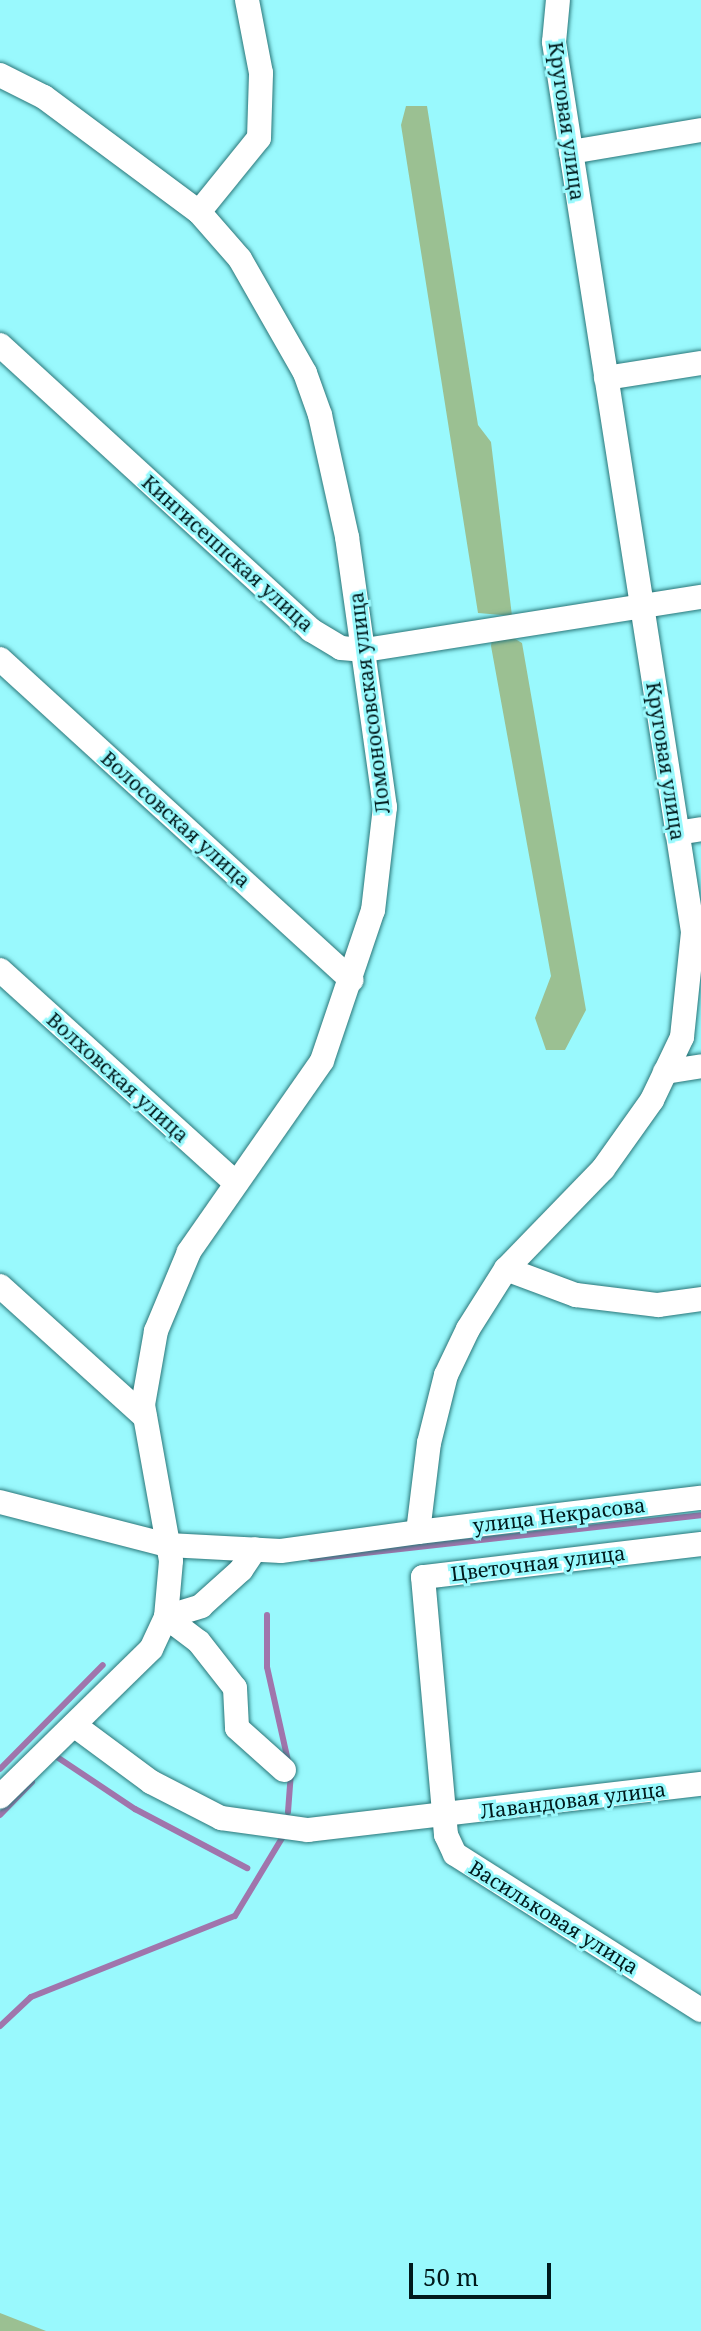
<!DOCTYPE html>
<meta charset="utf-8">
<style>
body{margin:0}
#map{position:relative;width:701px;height:2331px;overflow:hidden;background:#99f9fd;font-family:"Noto Serif",serif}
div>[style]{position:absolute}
.green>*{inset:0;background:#9bc092}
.stream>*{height:6px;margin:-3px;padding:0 3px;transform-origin:3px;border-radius:3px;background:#a075ac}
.roads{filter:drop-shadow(0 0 2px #2a7679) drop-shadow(0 0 2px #2a7679)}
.minor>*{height:24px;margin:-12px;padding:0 12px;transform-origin:12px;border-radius:12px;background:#fff}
span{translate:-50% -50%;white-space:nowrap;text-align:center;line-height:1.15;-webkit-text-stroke:6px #99f9fd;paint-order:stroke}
.street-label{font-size:20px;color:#001a1c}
.scale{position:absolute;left:409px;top:2263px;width:142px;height:36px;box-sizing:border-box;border:4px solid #001a1c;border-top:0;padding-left:10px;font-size:24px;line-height:28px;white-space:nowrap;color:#001a1c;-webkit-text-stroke:6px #99f9fd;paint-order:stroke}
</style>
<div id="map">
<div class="green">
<div style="clip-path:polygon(406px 106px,427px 106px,478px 425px,491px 442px,512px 616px,478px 613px,401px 125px)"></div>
<div style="clip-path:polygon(512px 637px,522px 643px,586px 1010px,565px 1050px,546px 1050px,535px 1018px,551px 976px,491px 646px,492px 639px)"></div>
<div style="clip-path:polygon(0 2313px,46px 2331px,0 2331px)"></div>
</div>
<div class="stream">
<div style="left:311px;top:1559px;width:392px;rotate:-6.4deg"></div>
<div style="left:267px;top:1615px;width:52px;rotate:90deg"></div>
<div style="left:267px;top:1667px;width:96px;rotate:77.4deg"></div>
<div style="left:57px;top:1757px;width:94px;rotate:33.7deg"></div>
<div style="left:135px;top:1809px;width:127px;rotate:27.8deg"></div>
<div style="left:0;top:1769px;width:146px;rotate:-45.3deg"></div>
<div style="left:288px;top:1812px;width:40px;rotate:-85.7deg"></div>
<div style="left:0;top:1815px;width:46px;rotate:-45.9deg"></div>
<div style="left:0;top:2026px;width:42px;rotate:-43.1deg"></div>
<div style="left:31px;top:1997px;width:219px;rotate:-21.7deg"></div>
<div style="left:235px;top:1916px;width:91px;rotate:-58.9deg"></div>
</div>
<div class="roads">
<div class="minor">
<div style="left:0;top:75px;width:49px;rotate:26.6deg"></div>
<div style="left:44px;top:97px;width:193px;rotate:36.6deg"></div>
<div style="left:199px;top:212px;width:62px;rotate:48.9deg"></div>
<div style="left:240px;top:259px;width:131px;rotate:60.3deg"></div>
<div style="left:305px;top:373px;width:45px;rotate:70.3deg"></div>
<div style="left:320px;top:415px;width:125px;rotate:77.5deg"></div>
<div style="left:347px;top:537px;width:273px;rotate:82deg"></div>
<div style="left:385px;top:807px;width:104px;rotate:96.6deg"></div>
<div style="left:373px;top:910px;width:159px;rotate:108.7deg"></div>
<div style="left:322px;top:1061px;width:233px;rotate:124.9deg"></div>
<div style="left:189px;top:1252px;width:86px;rotate:112.7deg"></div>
<div style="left:156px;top:1331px;width:75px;rotate:100deg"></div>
<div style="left:143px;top:1405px;width:158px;rotate:79.8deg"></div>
<div style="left:171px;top:1561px;width:56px;rotate:95.1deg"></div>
<div style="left:166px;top:1617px;width:35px;rotate:115deg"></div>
<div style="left:151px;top:1649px;width:211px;rotate:135.6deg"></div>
<div style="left:571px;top:152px;width:132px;rotate:-9.6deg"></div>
<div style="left:199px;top:212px;width:95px;rotate:-51deg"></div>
<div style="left:259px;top:138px;width:65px;rotate:-88.2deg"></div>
<div style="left:261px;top:73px;width:74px;rotate:-100.9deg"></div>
<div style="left:0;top:345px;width:422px;rotate:42.5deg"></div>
<div style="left:311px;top:630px;width:35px;rotate:31deg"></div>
<div style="left:341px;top:648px;width:24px;rotate:5deg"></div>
<div style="left:365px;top:650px;width:340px;rotate:-9deg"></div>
<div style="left:606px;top:378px;width:96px;rotate:-9deg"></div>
<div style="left:0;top:659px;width:476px;rotate:42.4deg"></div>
<div style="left:677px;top:833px;width:24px;rotate:-9deg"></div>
<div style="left:0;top:970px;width:318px;rotate:42.1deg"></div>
<div style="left:665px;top:1072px;width:36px;rotate:-9deg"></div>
<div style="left:506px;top:1269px;width:75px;rotate:20.4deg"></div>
<div style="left:576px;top:1295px;width:83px;rotate:7deg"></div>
<div style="left:658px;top:1305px;width:43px;rotate:-7.9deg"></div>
<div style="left:0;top:1286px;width:195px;rotate:42.1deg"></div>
<div style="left:0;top:1502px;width:173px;rotate:14.4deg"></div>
<div style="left:168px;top:1545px;width:113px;rotate:3deg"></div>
<div style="left:281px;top:1551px;width:138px;rotate:-7.9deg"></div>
<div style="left:418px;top:1532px;width:90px;rotate:-83deg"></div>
<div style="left:429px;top:1443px;width:70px;rotate:-76deg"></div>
<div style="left:446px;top:1375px;width:51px;rotate:-64.4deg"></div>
<div style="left:468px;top:1329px;width:71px;rotate:-57.7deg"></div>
<div style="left:506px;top:1269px;width:139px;rotate:-45.9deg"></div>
<div style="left:603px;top:1169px;width:85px;rotate:-54.6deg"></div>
<div style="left:652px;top:1100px;width:70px;rotate:-64.5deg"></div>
<div style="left:682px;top:1037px;width:106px;rotate:-84deg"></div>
<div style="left:693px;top:932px;width:901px;rotate:-98.88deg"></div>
<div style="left:554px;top:42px;width:42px;rotate:-84.6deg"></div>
<div style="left:418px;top:1532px;width:285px;rotate:-6.9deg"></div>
<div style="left:701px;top:1544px;width:280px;rotate:173.2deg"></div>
<div style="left:423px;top:1577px;width:259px;rotate:84.9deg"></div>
<div style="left:446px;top:1835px;width:21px;rotate:65deg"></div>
<div style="left:455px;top:1854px;width:291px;rotate:32.4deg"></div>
<div style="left:166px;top:1617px;width:41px;rotate:37.1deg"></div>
<div style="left:199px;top:1642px;width:58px;rotate:52deg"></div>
<div style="left:235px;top:1688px;width:40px;rotate:87.1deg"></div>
<div style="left:237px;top:1728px;width:63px;rotate:41.8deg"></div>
<div style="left:166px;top:1617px;width:37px;rotate:-17deg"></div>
<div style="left:201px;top:1606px;width:54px;rotate:-42deg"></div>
<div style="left:241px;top:1570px;width:25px;rotate:-56deg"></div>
<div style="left:74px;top:1725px;width:96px;rotate:36.5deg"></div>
<div style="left:151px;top:1782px;width:79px;rotate:27.2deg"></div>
<div style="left:221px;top:1818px;width:88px;rotate:7.9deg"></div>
<div style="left:308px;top:1830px;width:396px;rotate:-6.7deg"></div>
</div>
</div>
<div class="street-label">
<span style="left:567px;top:121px;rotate:82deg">Круговая улица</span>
<span style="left:228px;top:553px;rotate:42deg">Кингисеппская улица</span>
<span style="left:369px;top:703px;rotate:-97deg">Ломоносовская улица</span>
<span style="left:666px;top:761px;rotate:81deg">Круговая улица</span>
<span style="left:176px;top:819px;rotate:42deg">Волосовская улица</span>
<span style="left:118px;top:1077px;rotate:42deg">Волховская улица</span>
<span style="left:559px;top:1515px;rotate:-7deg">улица Некрасова</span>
<span style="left:538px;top:1563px;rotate:-7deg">Цветочная улица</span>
<span style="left:573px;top:1800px;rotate:-7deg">Лавандовая улица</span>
<span style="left:554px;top:1917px;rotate:32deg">Васильковая улица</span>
</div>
<div class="scale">50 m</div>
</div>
